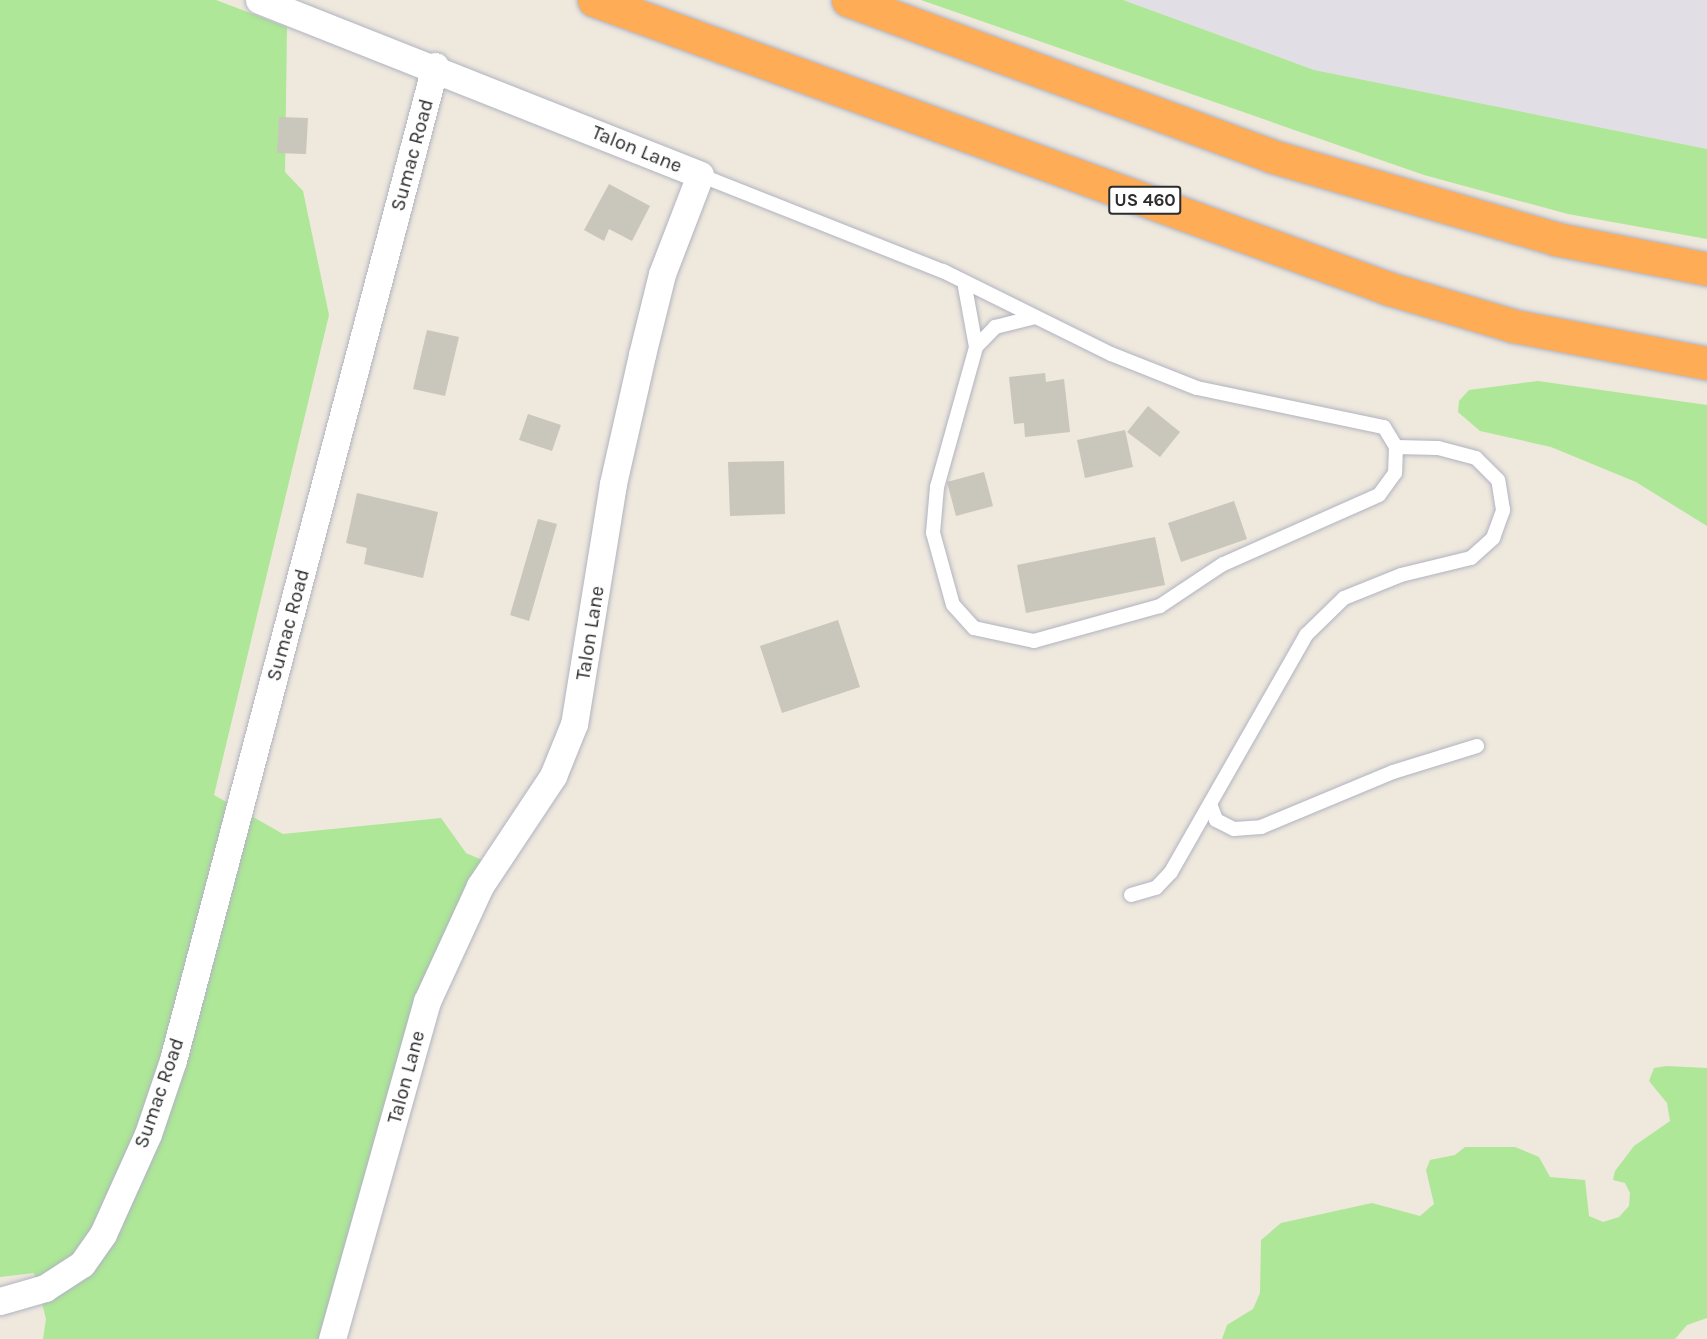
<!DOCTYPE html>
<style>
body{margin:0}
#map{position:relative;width:1707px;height:1339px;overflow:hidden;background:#eee8dd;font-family:Karla,sans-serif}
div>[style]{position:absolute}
.industrial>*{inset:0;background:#e1dee6}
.green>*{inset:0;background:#ade797}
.building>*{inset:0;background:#c9c6bc}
.roads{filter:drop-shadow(0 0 2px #b1b3c0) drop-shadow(0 0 2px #b1b3c0)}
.lane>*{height:14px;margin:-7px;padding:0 7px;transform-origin:7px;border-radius:7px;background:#fff}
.street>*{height:27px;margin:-13.5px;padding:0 13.5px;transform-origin:13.5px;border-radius:13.5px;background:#fff}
.highway>*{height:33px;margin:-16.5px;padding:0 16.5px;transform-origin:16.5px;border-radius:16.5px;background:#ffac57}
span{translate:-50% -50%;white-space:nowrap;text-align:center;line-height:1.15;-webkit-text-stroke:4.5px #fff;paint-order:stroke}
.shield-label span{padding:2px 4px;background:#fff;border:2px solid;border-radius:4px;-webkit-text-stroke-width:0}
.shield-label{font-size:18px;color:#2c2c2c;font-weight:700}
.street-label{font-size:20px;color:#2c2c2c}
</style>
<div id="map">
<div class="industrial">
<div style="clip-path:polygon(1123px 0,1707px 0,1707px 149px,1314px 70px)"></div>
</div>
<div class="green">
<div style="clip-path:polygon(0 0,216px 0,287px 27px,285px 172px,303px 191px,329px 315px,214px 795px,283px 834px,441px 818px,466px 853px,489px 863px,322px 1339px,43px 1339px,46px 1319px,34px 1273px,0 1277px)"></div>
<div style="clip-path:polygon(921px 0,1123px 0,1314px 70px,1707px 149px,1707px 239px,1568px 214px,1424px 175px)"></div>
<div style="clip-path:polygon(1538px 381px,1707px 405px,1707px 526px,1636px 482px,1551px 447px,1480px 431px,1458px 412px,1459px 401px,1469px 390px)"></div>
<div style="clip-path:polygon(1666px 1066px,1707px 1068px,1707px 1318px,1687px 1325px,1675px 1339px,1222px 1339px,1227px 1325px,1253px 1309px,1260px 1293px,1261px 1240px,1281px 1223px,1372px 1203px,1420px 1216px,1434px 1204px,1426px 1170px,1430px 1160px,1455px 1155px,1465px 1147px,1515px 1147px,1539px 1157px,1550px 1177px,1585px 1180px,1589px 1216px,1603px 1222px,1619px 1217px,1629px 1206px,1630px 1193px,1625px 1183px,1613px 1180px,1615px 1171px,1634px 1146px,1670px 1121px,1667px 1103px,1649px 1081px,1654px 1068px)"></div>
</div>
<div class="building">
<div style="clip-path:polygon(279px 117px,308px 118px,306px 154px,277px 153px)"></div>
<div style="clip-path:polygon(609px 184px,650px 206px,632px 241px,609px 229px,604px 241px,584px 230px)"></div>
<div style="clip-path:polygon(427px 330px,459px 337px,445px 396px,413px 389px)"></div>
<div style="clip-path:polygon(1045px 373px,1046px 382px,1064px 379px,1070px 432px,1025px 437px,1024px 423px,1014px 424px,1009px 377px)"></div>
<div style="clip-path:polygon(1148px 406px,1180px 432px,1160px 457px,1127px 432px)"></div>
<div style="clip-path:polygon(528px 414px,561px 425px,552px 451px,519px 440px)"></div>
<div style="clip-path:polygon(1125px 430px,1133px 467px,1085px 478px,1077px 440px)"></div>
<div style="clip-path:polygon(784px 461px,785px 514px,730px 516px,728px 462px)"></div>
<div style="clip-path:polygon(984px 472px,993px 506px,956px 516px,947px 482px)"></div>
<div style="clip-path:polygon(357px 493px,438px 512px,423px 578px,364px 564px,367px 548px,346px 543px)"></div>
<div style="clip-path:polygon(1234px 501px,1247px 539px,1181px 562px,1168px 523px)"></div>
<div style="clip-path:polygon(538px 519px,557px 524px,529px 621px,510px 615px)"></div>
<div style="clip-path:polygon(1155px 537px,1165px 585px,1026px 613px,1017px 565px)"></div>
<div style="clip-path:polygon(838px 620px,860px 687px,782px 713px,760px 646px)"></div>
</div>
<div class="roads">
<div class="lane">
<div style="left:700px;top:175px;width:261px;rotate:21.6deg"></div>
<div style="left:943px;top:271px;width:187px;rotate:26.3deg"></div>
<div style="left:1111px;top:354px;width:92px;rotate:21.6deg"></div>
<div style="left:1197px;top:388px;width:191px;rotate:11.8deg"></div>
<div style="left:1384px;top:427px;width:23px;rotate:59deg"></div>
<div style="left:1396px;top:447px;width:26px;rotate:92deg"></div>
<div style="left:1395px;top:473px;width:27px;rotate:126deg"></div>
<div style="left:1379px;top:495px;width:171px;rotate:156.1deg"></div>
<div style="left:1223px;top:564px;width:76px;rotate:146.3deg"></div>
<div style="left:1160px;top:606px;width:131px;rotate:164.5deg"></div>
<div style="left:1034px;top:641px;width:61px;rotate:-167.8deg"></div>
<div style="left:974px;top:628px;width:31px;rotate:-132deg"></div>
<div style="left:953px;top:605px;width:75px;rotate:-105.5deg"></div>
<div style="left:933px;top:533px;width:46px;rotate:-85deg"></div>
<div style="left:937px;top:487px;width:145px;rotate:-74.4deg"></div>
<div style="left:976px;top:347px;width:61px;rotate:-100.4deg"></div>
<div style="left:976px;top:347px;width:28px;rotate:-46deg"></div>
<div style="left:995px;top:327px;width:38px;rotate:-14deg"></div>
<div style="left:1210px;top:804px;width:17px;rotate:69deg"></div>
<div style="left:1216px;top:820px;width:20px;rotate:27deg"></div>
<div style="left:1234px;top:829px;width:27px;rotate:-4deg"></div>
<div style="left:1261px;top:827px;width:143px;rotate:-22.6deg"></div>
<div style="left:1393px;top:772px;width:88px;rotate:-17.2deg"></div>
<div style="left:1131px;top:895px;width:26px;rotate:-16deg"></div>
<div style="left:1156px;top:888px;width:22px;rotate:-47deg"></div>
<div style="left:1171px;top:872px;width:273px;rotate:-60.3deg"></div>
<div style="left:1306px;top:635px;width:53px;rotate:-44.2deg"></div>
<div style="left:1344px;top:598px;width:61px;rotate:-22deg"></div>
<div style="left:1401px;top:575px;width:72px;rotate:-13.7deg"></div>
<div style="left:1471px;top:558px;width:30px;rotate:-42deg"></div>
<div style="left:1493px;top:538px;width:30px;rotate:-70deg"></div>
<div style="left:1503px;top:510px;width:30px;rotate:-99deg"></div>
<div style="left:1498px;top:480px;width:31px;rotate:-135deg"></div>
<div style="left:1476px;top:458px;width:39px;rotate:-165deg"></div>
<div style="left:1438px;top:448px;width:42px;rotate:-178.6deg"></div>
</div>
<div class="street">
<div style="left:259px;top:0;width:474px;rotate:21.6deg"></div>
<div style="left:700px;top:175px;width:106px;rotate:111deg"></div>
<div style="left:662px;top:274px;width:83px;rotate:103.9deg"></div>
<div style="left:642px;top:355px;width:132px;rotate:102.7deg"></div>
<div style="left:613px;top:484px;width:243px;rotate:99.2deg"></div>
<div style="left:574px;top:724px;width:56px;rotate:112deg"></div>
<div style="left:553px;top:776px;width:132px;rotate:123.6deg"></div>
<div style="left:480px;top:886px;width:127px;rotate:114.7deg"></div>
<div style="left:427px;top:1001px;width:351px;rotate:105.7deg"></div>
<div style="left:0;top:1301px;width:47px;rotate:-16.1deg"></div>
<div style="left:45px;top:1288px;width:44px;rotate:-33deg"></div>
<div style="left:82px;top:1264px;width:37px;rotate:-55deg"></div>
<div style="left:103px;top:1234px;width:110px;rotate:-65.8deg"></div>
<div style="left:148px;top:1134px;width:78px;rotate:-71.3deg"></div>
<div style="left:173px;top:1060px;width:1028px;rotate:-75.23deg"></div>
</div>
<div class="highway">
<div style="left:594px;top:0;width:847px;rotate:19.95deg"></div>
<div style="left:1390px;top:289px;width:129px;rotate:16.6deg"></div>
<div style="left:1514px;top:326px;width:197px;rotate:10.9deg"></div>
<div style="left:848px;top:0;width:451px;rotate:20.2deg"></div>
<div style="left:1271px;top:156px;width:297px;rotate:16.2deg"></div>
<div style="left:1556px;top:239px;width:154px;rotate:11.2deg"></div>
</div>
</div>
<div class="shield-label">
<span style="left:1145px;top:200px">US 460</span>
</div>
<div class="street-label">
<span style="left:637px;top:149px;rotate:22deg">Talon Lane</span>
<span style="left:412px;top:155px;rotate:-75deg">Sumac Road</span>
<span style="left:288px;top:625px;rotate:-75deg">Sumac Road</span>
<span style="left:590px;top:633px;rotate:-81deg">Talon Lane</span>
<span style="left:406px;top:1077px;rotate:-75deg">Talon Lane</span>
<span style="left:159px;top:1093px;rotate:-71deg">Sumac Road</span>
</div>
</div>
